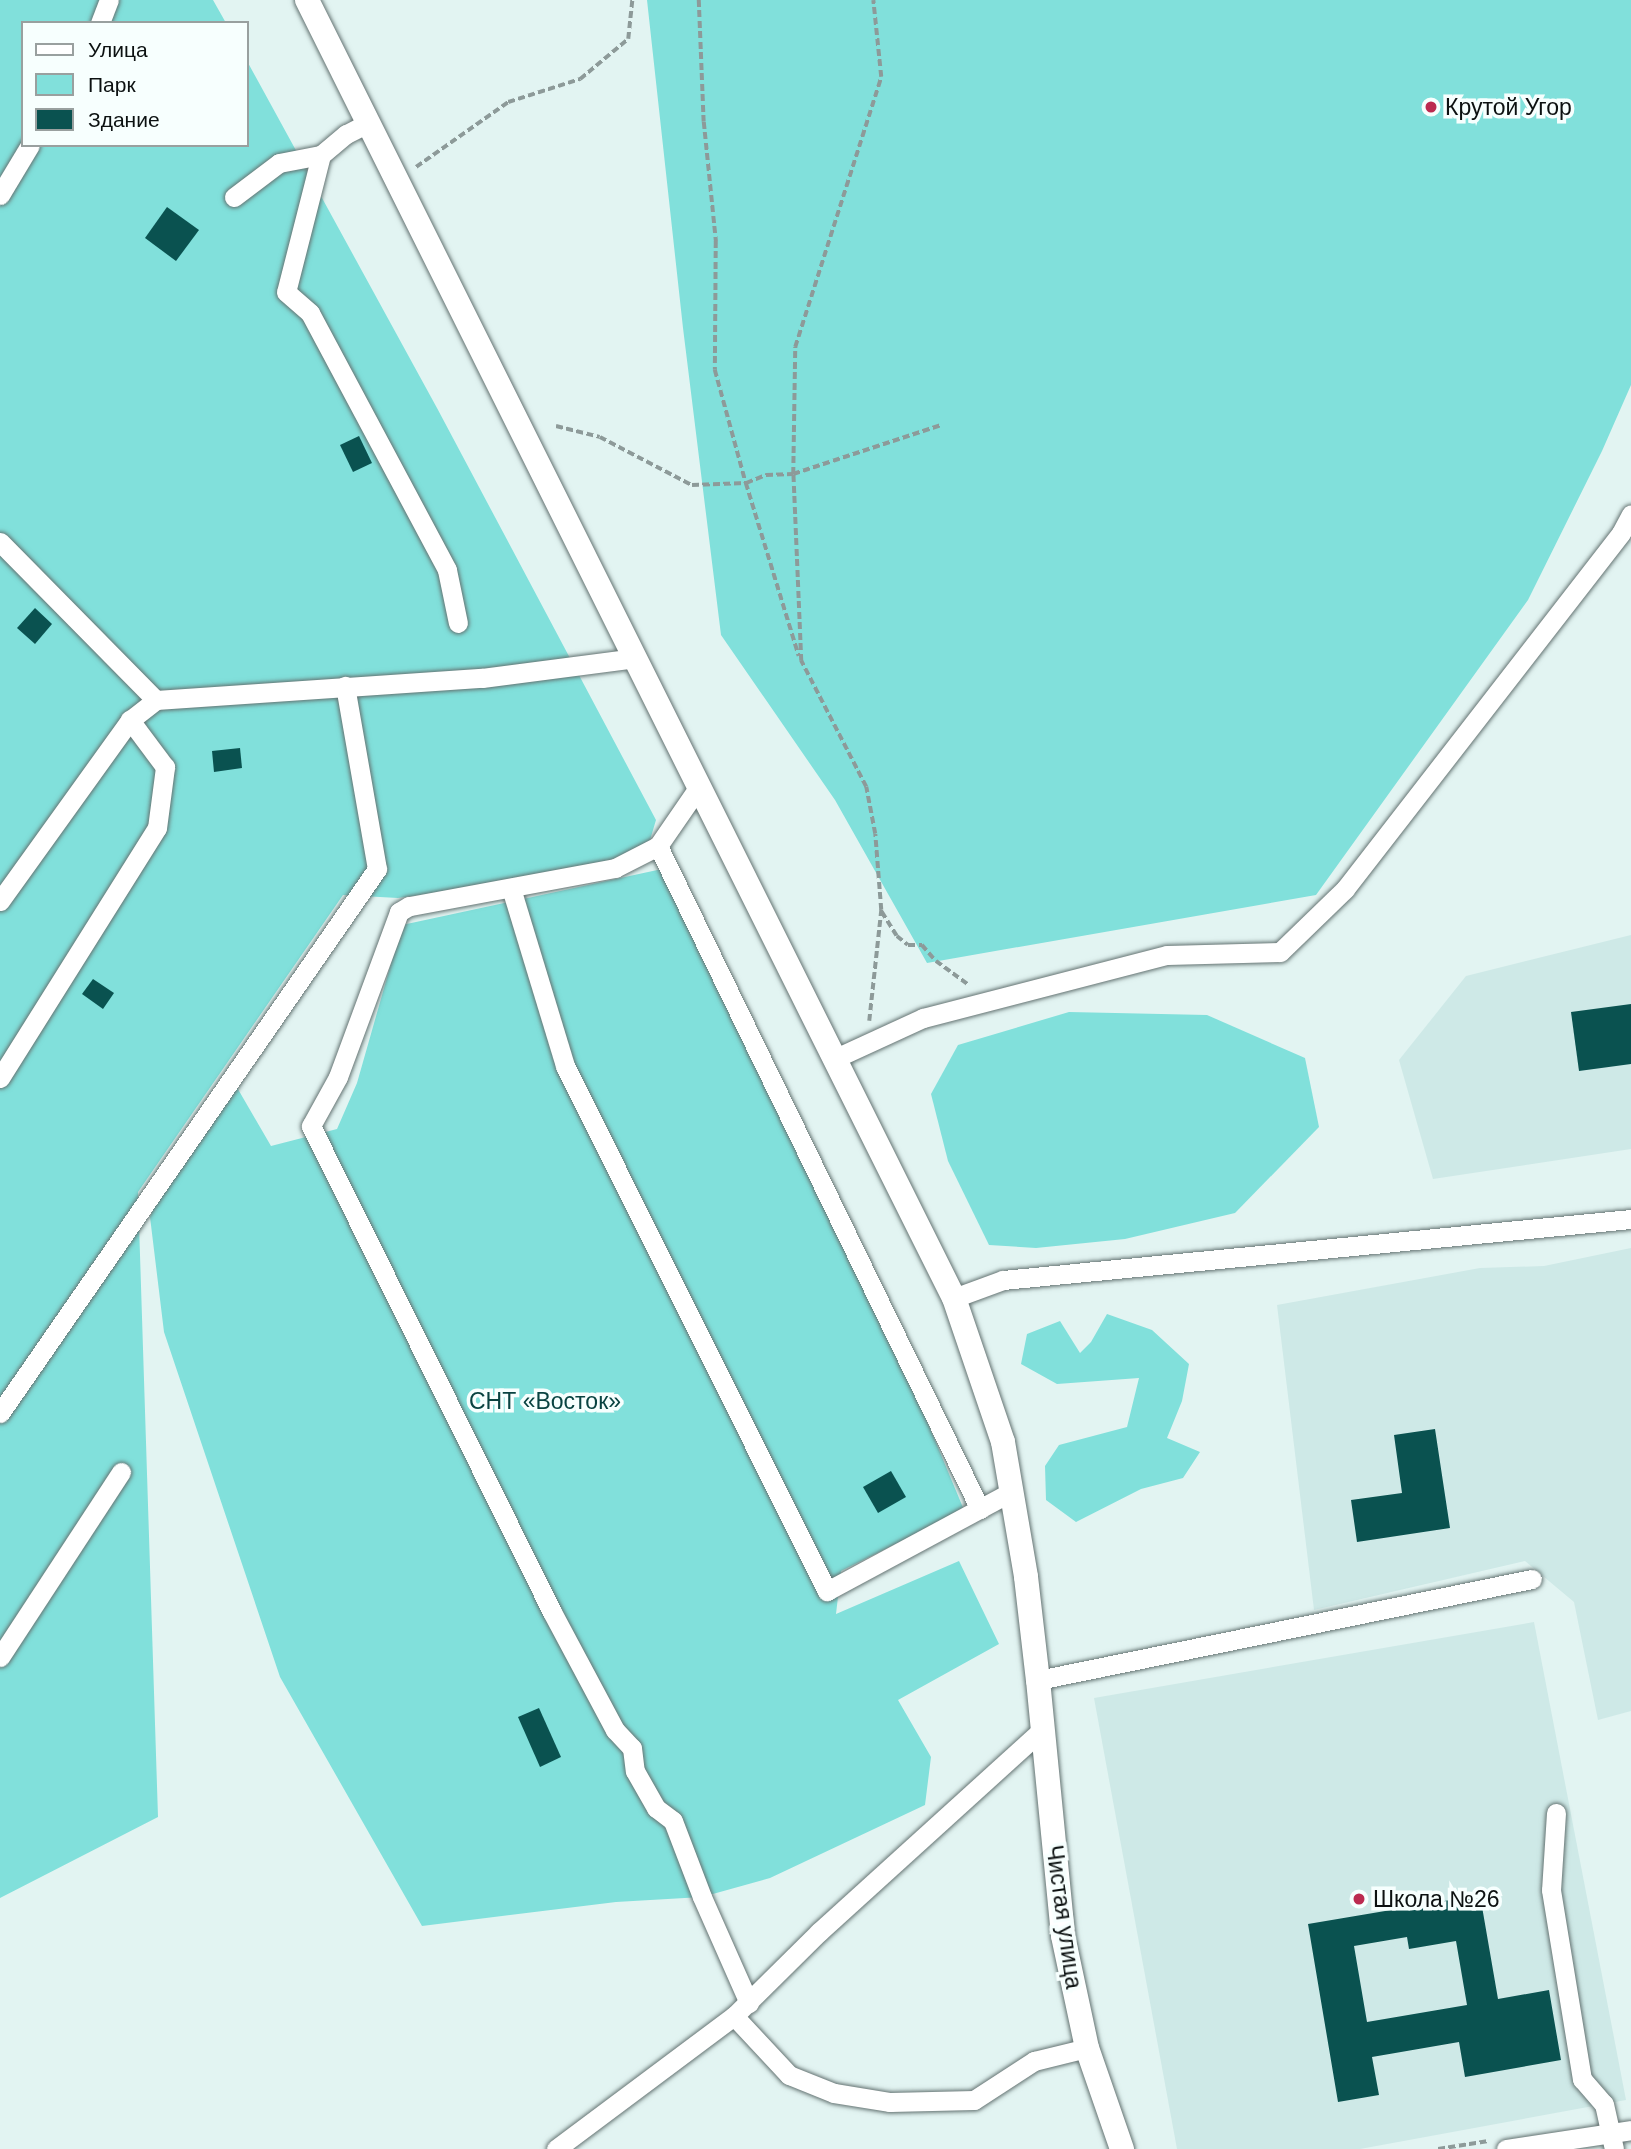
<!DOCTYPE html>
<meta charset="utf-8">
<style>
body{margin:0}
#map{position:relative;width:1631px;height:2149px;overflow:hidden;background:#e2f4f2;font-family:Arial,sans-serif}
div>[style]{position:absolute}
.built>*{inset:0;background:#cee9e7}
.green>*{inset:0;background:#81e0db}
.building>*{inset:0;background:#0a5250}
.path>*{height:3.5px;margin-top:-1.75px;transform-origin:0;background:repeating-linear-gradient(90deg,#8d9a99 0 7px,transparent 0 10.5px)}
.roads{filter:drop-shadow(0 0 2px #647372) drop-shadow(0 0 2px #647372)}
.minor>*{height:19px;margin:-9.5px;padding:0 9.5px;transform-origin:9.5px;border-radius:9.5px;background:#fff}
.major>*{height:24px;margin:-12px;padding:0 12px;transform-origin:12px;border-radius:12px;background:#fff}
.dots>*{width:19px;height:19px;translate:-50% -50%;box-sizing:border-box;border:4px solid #f7fffe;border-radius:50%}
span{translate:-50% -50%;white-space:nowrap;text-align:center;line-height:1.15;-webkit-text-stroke:7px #f7fffe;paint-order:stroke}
.poi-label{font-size:23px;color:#0c1111}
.left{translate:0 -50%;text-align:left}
.park-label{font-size:23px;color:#094341}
.street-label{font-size:23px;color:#0c1111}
.legend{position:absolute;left:21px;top:21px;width:228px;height:126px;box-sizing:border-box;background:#f7fffe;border:2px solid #99a09f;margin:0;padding:9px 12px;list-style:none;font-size:21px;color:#0c1111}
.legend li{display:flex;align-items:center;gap:14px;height:35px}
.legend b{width:35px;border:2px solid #99a09f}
</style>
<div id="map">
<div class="built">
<div style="clip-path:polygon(1631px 935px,1631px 1149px,1433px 1179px,1399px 1060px,1466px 976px)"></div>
<div style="clip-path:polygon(1631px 1248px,1631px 1711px,1598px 1720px,1574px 1602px,1525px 1561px,1314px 1610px,1277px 1305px,1480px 1268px,1544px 1266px)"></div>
<div style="clip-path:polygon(1534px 1622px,1626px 2100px,1360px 2149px,1177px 2149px,1094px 1698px)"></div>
</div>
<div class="green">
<div style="clip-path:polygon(0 0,213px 0,226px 23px,23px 23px,23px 145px,247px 145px,247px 61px,437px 408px,656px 820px,647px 850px,605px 870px,398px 898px,343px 895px,138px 1192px,158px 1817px,0 1898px)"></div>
<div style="clip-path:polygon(647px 0,1631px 0,1631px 385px,1602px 451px,1528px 600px,1316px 895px,927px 963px,835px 800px,721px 635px,683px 328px)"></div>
<div style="clip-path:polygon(662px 869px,912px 1385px,964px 1510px,841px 1571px,836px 1614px,959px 1561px,999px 1644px,898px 1700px,931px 1757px,925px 1805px,770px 1878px,702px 1897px,616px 1902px,422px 1926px,280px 1677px,164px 1332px,150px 1217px,165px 1182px,235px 1084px,271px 1146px,337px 1129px,357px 1083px,402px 925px)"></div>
<div style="clip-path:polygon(1069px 1012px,1207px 1015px,1305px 1058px,1319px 1127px,1235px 1213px,1125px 1239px,1036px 1248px,989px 1245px,948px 1161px,931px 1094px,958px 1045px)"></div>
<div style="clip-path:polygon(1107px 1314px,1152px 1330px,1189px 1364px,1182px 1401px,1167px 1438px,1200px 1452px,1183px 1478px,1141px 1489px,1076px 1522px,1046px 1500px,1045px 1466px,1059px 1445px,1127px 1427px,1139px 1378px,1057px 1384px,1021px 1364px,1027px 1334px,1060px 1321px,1080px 1353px,1091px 1342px)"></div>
</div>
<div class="building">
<div style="clip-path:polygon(167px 207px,199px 230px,176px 261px,145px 238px)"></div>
<div style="clip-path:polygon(359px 436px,372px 463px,353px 472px,340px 445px)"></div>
<div style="clip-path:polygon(35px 608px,52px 624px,35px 644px,17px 628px)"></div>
<div style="clip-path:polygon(240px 748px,242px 768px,214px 772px,212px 751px)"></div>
<div style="clip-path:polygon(93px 979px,114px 993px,103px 1009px,82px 994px)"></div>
<div style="clip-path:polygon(1631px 1004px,1631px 1064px,1579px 1071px,1571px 1012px)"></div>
<div style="clip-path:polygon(1435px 1429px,1450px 1528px,1357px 1542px,1351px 1500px,1402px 1493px,1394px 1435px)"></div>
<div style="clip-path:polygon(891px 1471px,906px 1497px,878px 1513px,863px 1487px)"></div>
<div style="clip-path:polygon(539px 1708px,561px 1757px,540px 1767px,518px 1717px)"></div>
<div style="clip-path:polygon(evenodd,1480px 1895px,1498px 1999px,1549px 1990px,1561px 2060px,1465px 2077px,1459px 2042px,1372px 2057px,1379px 2095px,1338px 2102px,1308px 1924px,1480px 1895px,1407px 1937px,1409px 1949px,1456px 1941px,1467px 2005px,1367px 2022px,1354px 1946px,1407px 1937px)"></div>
</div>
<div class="path">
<div style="left:699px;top:0;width:122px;rotate:87.7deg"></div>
<div style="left:704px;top:122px;width:120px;rotate:84.2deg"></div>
<div style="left:716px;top:241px;width:129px;rotate:90.4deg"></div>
<div style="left:715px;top:370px;width:117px;rotate:74.7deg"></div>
<div style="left:746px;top:483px;width:181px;rotate:73deg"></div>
<div style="left:416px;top:167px;width:113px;rotate:-35.2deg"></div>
<div style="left:508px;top:102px;width:76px;rotate:-17.7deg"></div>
<div style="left:580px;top:79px;width:62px;rotate:-39.8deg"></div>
<div style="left:628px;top:39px;width:39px;rotate:-84deg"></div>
<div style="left:556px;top:426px;width:45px;rotate:14deg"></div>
<div style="left:600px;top:437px;width:104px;rotate:27.6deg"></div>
<div style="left:692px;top:485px;width:54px;rotate:-2.1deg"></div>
<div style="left:746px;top:483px;width:22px;rotate:-22deg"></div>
<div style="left:766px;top:475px;width:27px;rotate:-2deg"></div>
<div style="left:793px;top:474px;width:156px;rotate:-18.3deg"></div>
<div style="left:882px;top:912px;width:28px;rotate:58deg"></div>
<div style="left:897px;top:936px;width:14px;rotate:39deg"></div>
<div style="left:908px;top:945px;width:14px"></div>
<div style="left:922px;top:945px;width:21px;rotate:49deg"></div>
<div style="left:936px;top:961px;width:41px;rotate:36deg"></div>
<div style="left:869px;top:1021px;width:112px;rotate:-83.8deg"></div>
<div style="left:881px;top:910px;width:76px;rotate:-94.5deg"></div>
<div style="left:875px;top:834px;width:48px;rotate:-100.8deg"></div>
<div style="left:866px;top:787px;width:142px;rotate:-117.3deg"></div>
<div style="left:801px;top:661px;width:187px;rotate:-92.4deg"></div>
<div style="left:793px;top:474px;width:127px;rotate:-89.1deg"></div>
<div style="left:795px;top:347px;width:283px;rotate:-72.3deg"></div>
<div style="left:881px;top:77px;width:77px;rotate:-95.9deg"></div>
<div style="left:1438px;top:2149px;width:51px;rotate:-9.1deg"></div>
</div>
<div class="roads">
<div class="minor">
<div style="left:100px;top:23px;width:25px;rotate:-69deg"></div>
<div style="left:368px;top:123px;width:25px;rotate:153deg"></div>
<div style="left:346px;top:134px;width:33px;rotate:140deg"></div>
<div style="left:321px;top:155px;width:141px;rotate:104.3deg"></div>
<div style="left:286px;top:292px;width:32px;rotate:41deg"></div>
<div style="left:310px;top:313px;width:291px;rotate:61.9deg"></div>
<div style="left:447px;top:570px;width:54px;rotate:78.3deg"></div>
<div style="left:0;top:195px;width:58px;rotate:-59deg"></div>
<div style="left:234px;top:197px;width:56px;rotate:-37.1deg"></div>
<div style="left:279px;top:163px;width:43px;rotate:-10.8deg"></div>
<div style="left:0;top:542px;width:222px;rotate:45.4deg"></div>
<div style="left:156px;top:700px;width:33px;rotate:142deg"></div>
<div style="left:130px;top:720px;width:223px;rotate:125.7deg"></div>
<div style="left:156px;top:700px;width:327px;rotate:-3.9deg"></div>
<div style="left:482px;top:678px;width:155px;rotate:-7.4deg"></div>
<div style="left:700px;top:785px;width:74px;rotate:124.5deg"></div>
<div style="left:658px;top:846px;width:48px;rotate:152.9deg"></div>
<div style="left:615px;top:868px;width:209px;rotate:169.5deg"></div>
<div style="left:409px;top:906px;width:12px;rotate:149deg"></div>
<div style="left:399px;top:912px;width:176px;rotate:110.3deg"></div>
<div style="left:338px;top:1077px;width:56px;rotate:118.9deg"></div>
<div style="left:311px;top:1126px;width:542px;rotate:63.62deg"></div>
<div style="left:552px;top:1612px;width:134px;rotate:61.9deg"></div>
<div style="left:615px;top:1730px;width:25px;rotate:47deg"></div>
<div style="left:632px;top:1748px;width:23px;rotate:83deg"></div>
<div style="left:635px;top:1771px;width:43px;rotate:60.4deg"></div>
<div style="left:656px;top:1808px;width:21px;rotate:37deg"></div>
<div style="left:673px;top:1821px;width:81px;rotate:69.1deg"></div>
<div style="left:702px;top:1897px;width:116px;rotate:66.1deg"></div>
<div style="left:658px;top:846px;width:737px;rotate:64.1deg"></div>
<div style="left:511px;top:888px;width:186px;rotate:73.1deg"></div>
<div style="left:565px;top:1066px;width:587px;rotate:63.48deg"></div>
<div style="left:827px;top:1591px;width:209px;rotate:-28.3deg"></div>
<div style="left:836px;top:1058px;width:96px;rotate:-24.7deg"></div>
<div style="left:923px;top:1018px;width:252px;rotate:-14.5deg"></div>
<div style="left:1167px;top:955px;width:113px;rotate:-1.5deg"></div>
<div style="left:1280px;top:952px;width:91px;rotate:-44.1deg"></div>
<div style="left:1345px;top:889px;width:450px;rotate:-52.2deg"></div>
<div style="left:1621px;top:533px;width:21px;rotate:-62deg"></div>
<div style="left:0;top:1078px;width:295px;rotate:-57.9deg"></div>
<div style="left:157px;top:828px;width:62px;rotate:-82.5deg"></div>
<div style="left:165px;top:767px;width:59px;rotate:-126.7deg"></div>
<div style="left:954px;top:1298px;width:52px;rotate:-20.2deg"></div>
<div style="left:1003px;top:1280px;width:631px;rotate:-5.55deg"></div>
<div style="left:0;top:1413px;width:662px;rotate:-55.28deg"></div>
<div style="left:377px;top:869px;width:186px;rotate:-99.9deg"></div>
<div style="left:0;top:1657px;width:221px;rotate:-56.8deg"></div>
<div style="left:1038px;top:1680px;width:504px;rotate:-11.56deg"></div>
<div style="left:1556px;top:1813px;width:77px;rotate:93.7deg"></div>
<div style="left:1551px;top:1890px;width:192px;rotate:80.7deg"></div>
<div style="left:1582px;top:2079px;width:33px;rotate:49deg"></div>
<div style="left:1604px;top:2104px;width:46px;rotate:77.5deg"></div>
<div style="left:734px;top:2016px;width:81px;rotate:47deg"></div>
<div style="left:789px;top:2075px;width:48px;rotate:21.8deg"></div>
<div style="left:834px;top:2093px;width:57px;rotate:9.1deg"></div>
<div style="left:890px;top:2102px;width:84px;rotate:-1.4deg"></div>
<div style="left:974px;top:2100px;width:72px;rotate:-33deg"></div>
<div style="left:1034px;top:2061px;width:55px;rotate:-13.8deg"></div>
<div style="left:556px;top:2149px;width:222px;rotate:-36.8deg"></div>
<div style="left:734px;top:2016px;width:120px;rotate:-44.7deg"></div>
<div style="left:819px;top:1932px;width:299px;rotate:-42.2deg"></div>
<div style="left:1506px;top:2149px;width:126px;rotate:-8.6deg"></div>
</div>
<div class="major">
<div style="left:307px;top:0;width:1450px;rotate:63.51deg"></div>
<div style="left:954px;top:1298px;width:152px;rotate:71.2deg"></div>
<div style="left:1003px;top:1442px;width:137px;rotate:80.3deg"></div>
<div style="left:1026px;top:1577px;width:104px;rotate:83.4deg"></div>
<div style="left:1038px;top:1680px;width:257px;rotate:84.4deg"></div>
<div style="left:1063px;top:1936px;width:115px;rotate:77.9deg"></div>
<div style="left:1087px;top:2048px;width:107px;rotate:70.9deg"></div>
</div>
</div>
<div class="dots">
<div style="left:1431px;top:107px;background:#bb2b50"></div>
<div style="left:1359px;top:1899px;background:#bb2b50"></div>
</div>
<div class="poi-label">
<span class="left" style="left:1445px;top:107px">Крутой Угор</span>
<span class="left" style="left:1373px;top:1899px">Школа №26</span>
</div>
<div class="park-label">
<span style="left:545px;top:1401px">СНТ «Восток»</span>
</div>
<div class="street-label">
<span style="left:1064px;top:1917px;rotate:82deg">Чистая улица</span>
</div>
<ul class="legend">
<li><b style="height:9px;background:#fff"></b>Улица</li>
<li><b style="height:19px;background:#81e0db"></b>Парк</li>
<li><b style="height:19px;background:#0a5250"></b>Здание</li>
</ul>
</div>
